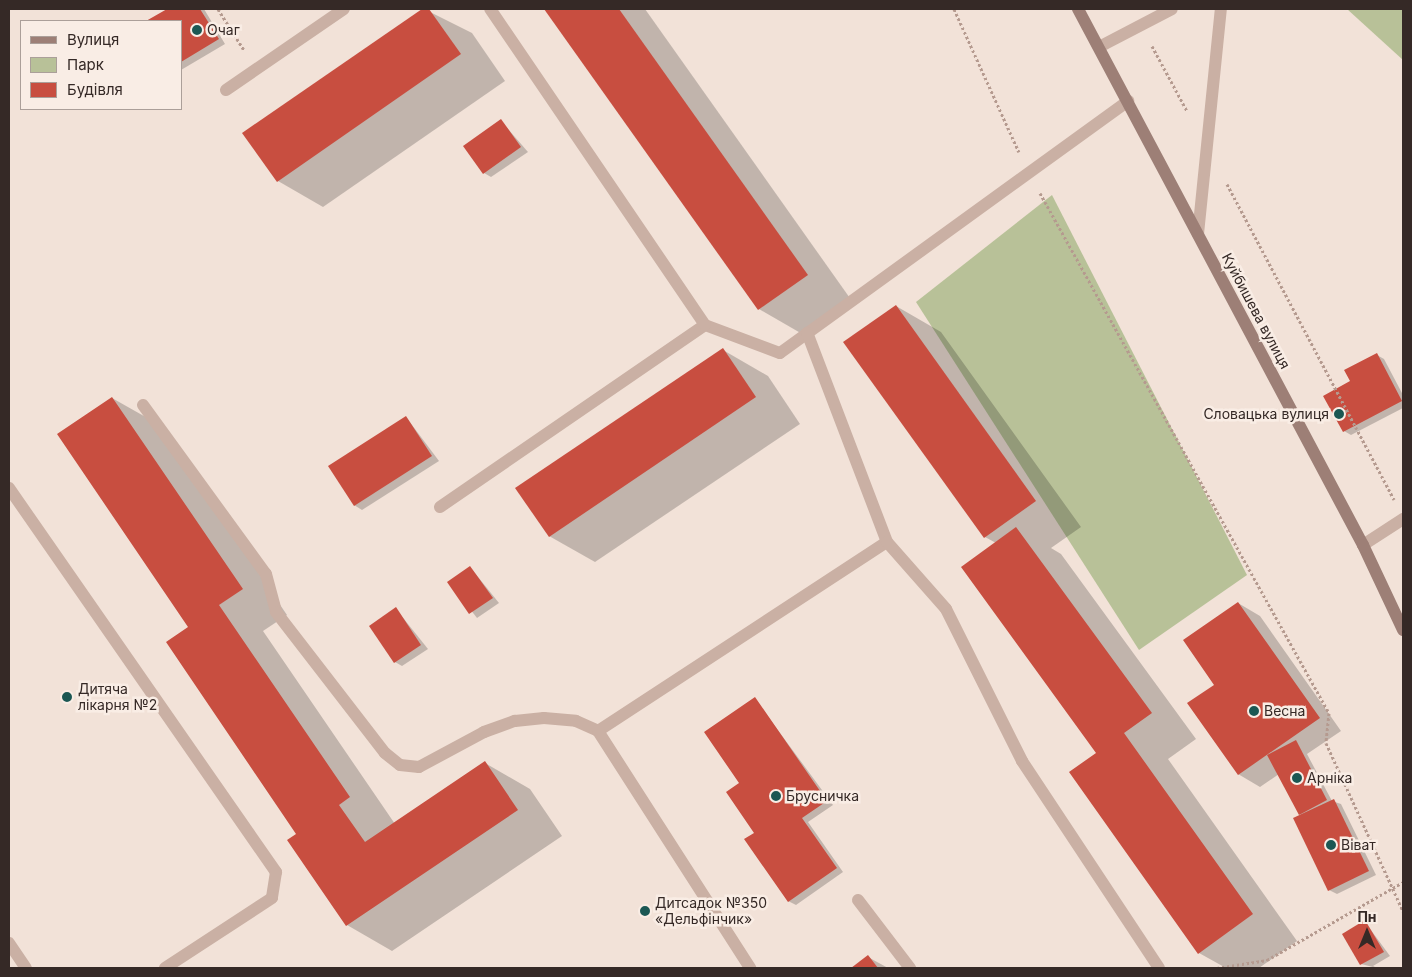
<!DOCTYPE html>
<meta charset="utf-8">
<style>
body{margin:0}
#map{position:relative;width:1412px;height:977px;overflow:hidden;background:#f2e2d8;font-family:Inter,sans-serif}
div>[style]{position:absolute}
.green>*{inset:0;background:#b8c198}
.shadow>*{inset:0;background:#0003}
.building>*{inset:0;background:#c84e40}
.path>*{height:3px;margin-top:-1.5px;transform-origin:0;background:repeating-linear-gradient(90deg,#b59a8f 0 2.5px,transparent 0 5px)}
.lane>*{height:12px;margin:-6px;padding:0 6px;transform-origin:6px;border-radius:6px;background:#cab0a4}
.secondary>*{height:12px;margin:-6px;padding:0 6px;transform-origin:6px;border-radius:6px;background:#9d7f76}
.dots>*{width:14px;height:14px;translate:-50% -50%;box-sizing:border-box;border:2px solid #f9ede5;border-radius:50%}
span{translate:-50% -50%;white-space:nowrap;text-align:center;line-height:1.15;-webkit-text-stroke:5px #f9ede5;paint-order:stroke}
.poi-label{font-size:14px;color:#352926}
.left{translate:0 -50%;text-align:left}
.right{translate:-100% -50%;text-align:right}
.street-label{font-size:14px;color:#352926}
.frame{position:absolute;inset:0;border:10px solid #352926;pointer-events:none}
.legend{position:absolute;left:20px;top:20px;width:162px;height:90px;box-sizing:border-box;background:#f9ede5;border:1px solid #ab9f99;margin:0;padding:6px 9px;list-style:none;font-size:15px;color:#352926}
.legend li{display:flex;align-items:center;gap:10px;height:25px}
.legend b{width:25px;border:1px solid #ab9f99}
.north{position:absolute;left:1342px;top:907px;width:50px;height:50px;-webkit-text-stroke:4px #f9ede5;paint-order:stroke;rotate:0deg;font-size:14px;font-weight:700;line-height:20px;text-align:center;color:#352926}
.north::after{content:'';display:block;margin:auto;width:18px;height:22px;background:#352926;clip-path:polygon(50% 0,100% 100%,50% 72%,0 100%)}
</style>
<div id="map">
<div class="green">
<div style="clip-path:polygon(1347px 9px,1403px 9px,1403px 60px)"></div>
<div style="clip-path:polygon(1052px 195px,1247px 575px,1139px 650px,916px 302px)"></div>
</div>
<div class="shadow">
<div style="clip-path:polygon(170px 9px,204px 9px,225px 44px,181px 70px,181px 21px,149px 21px)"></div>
<div style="clip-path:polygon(424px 9px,472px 33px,505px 81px,323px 207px,278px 181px,244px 133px)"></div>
<div style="clip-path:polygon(546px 9px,645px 9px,852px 301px,804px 335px,759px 309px)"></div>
<div style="clip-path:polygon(501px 121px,528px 152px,491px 177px,484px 173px)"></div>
<div style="clip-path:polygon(896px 306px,941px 332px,1081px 527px,1051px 548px,1061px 554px,1196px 739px,1168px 759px,1297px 941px,1259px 968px,1226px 968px,1199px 953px,996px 543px,985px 537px)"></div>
<div style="clip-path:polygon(723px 350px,768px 376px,800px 424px,595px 562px,549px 536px)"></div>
<div style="clip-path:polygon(1377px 355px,1384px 359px,1403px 395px,1403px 408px,1351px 435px,1344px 431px,1352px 382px)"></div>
<div style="clip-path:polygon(112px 398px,158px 424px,287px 615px,263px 631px,395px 824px,485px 763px,530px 789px,562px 836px,392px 951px,347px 925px,289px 840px,298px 834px,189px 628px)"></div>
<div style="clip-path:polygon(406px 417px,439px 461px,362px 510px,354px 505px)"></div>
<div style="clip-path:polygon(470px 567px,499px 603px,477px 618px,449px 582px)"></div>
<div style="clip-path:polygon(1238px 603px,1260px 616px,1341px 731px,1307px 754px,1332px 801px,1341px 804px,1376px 875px,1337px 894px,1329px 890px,1301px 816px,1279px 774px,1260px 787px,1238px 774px,1216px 685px)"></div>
<div style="clip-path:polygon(396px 609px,428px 649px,402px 666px,395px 662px)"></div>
<div style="clip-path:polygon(755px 699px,833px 805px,808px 822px,843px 872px,796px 905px,788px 901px,756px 833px,741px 783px)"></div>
<div style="clip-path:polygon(1365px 922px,1390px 956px,1373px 966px,1377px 968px,1361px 964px,1343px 935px)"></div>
<div style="clip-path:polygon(868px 957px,888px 968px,853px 968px)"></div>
</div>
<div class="building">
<div style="clip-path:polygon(167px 9px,200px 9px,219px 39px,181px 62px,181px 21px,146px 21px)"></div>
<div style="clip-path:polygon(422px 9px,429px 9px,461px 54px,277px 182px,242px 133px)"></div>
<div style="clip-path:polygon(544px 9px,619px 9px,808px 275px,758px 310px)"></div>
<div style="clip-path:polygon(501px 119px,521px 147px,483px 174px,463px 146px)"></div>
<div style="clip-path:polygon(896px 305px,1036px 501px,984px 538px,843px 342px)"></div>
<div style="clip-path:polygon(723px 348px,756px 397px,549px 537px,515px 488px)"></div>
<div style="clip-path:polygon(1377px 353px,1402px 401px,1343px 432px,1323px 396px,1350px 381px,1344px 370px)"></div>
<div style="clip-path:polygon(112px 397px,243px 589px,219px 605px,350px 797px,339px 805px,365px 842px,485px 761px,518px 810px,346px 926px,287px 840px,296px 834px,166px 642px,188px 627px,57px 434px)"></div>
<div style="clip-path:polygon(406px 416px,432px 456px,354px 506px,328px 466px)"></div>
<div style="clip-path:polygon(1016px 527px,1152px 713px,1124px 733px,1253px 914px,1198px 954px,1069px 772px,1096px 753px,961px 567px)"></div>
<div style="clip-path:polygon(470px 566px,493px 598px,469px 614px,447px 582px)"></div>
<div style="clip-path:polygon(1238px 602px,1320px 718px,1238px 775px,1187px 703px,1214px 685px,1183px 640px)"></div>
<div style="clip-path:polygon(396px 607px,421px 645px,394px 663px,369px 626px)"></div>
<div style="clip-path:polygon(755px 697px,827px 801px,802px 818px,837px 868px,788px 902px,744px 839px,754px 833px,726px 792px,739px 783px,704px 732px)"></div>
<div style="clip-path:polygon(1296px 740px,1327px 800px,1299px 815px,1267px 755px)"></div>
<div style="clip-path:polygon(1334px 799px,1369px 871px,1328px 891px,1293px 818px)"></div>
<div style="clip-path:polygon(1365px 920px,1384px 952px,1360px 965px,1342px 934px)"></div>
<div style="clip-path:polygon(868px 955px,878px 968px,851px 968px)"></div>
</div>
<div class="path">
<div style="left:218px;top:9px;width:49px;rotate:57.6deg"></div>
<div style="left:954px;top:9px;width:157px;rotate:65.6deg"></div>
<div style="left:1152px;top:46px;width:74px;rotate:61.7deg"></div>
<div style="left:1227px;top:184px;width:357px;rotate:62.1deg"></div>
<div style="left:1040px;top:193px;width:595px;rotate:60.94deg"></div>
<div style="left:1329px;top:713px;width:30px;rotate:96deg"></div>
<div style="left:1326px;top:743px;width:185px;rotate:65.4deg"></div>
<div style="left:1217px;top:968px;width:51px;rotate:-9.1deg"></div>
<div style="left:1267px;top:960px;width:157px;rotate:-29.8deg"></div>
</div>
<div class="lane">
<div style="left:1099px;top:47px;width:82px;rotate:-27.5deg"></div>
<div style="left:226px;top:90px;width:143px;rotate:-34.5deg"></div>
<div style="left:1198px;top:234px;width:226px;rotate:-84.2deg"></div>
<div style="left:705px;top:325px;width:80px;rotate:20.5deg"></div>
<div style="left:780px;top:353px;width:430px;rotate:-35.9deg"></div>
<div style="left:143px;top:405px;width:209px;rotate:54deg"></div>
<div style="left:266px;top:574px;width:39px;rotate:75deg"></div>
<div style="left:276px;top:612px;width:178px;rotate:52.3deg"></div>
<div style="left:385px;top:753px;width:19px;rotate:39deg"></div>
<div style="left:400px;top:765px;width:19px;rotate:6deg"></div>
<div style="left:419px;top:767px;width:74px;rotate:-28.3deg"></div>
<div style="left:484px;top:732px;width:33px;rotate:-20deg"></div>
<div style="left:515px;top:721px;width:29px;rotate:-6deg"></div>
<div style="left:544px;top:718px;width:32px;rotate:5deg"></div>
<div style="left:576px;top:721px;width:24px;rotate:24deg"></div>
<div style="left:598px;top:731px;width:345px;rotate:-33.2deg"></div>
<div style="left:887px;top:542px;width:224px;rotate:-110.9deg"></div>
<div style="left:9px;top:488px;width:468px;rotate:55.2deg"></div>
<div style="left:276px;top:872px;width:26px;rotate:99deg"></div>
<div style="left:272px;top:898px;width:128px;rotate:146.8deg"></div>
<div style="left:440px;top:507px;width:321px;rotate:-34.5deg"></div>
<div style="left:705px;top:325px;width:382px;rotate:-124.2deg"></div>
<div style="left:887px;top:542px;width:89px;rotate:48.6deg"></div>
<div style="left:946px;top:609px;width:170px;rotate:63.4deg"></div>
<div style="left:1022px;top:761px;width:248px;rotate:56.5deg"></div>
<div style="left:1363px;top:545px;width:48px;rotate:-33deg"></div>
<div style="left:598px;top:731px;width:282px;rotate:57.3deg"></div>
<div style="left:858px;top:900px;width:86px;rotate:52.6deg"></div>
<div style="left:9px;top:943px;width:30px;rotate:56deg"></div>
</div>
<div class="secondary">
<div style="left:1078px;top:9px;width:607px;rotate:62deg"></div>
<div style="left:1363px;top:545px;width:94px;rotate:64.8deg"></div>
</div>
<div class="dots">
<div style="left:197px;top:30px;background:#1b5753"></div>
<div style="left:1339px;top:414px;background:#1b5753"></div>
<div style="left:67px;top:697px;background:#1b5753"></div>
<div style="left:1254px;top:711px;background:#1b5753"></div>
<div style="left:1297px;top:778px;background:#1b5753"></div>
<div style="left:776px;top:796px;background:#1b5753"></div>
<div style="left:1331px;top:845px;background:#1b5753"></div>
<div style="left:645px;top:911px;background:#1b5753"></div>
</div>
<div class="poi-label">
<span class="left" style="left:207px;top:30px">Очаг</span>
<span class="right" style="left:1329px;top:414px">Словацька вулиця</span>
<span class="left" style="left:78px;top:697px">Дитяча<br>лікарня №2</span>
<span class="left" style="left:1264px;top:711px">Весна</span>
<span class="left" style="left:1307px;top:778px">Арніка</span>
<span class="left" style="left:786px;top:796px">Брусничка</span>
<span class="left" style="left:1341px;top:845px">Віват</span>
<span class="left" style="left:655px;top:911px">Дитсадок №350<br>«Дельфінчик»</span>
</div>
<div class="street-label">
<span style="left:1256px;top:311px;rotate:62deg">Куйбишева вулиця</span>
</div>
<div class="frame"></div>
<ul class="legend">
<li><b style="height:6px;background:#9d7f76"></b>Вулиця</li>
<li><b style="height:14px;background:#b8c198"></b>Парк</li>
<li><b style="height:14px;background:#c84e40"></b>Будівля</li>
</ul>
<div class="north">Пн</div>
</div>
